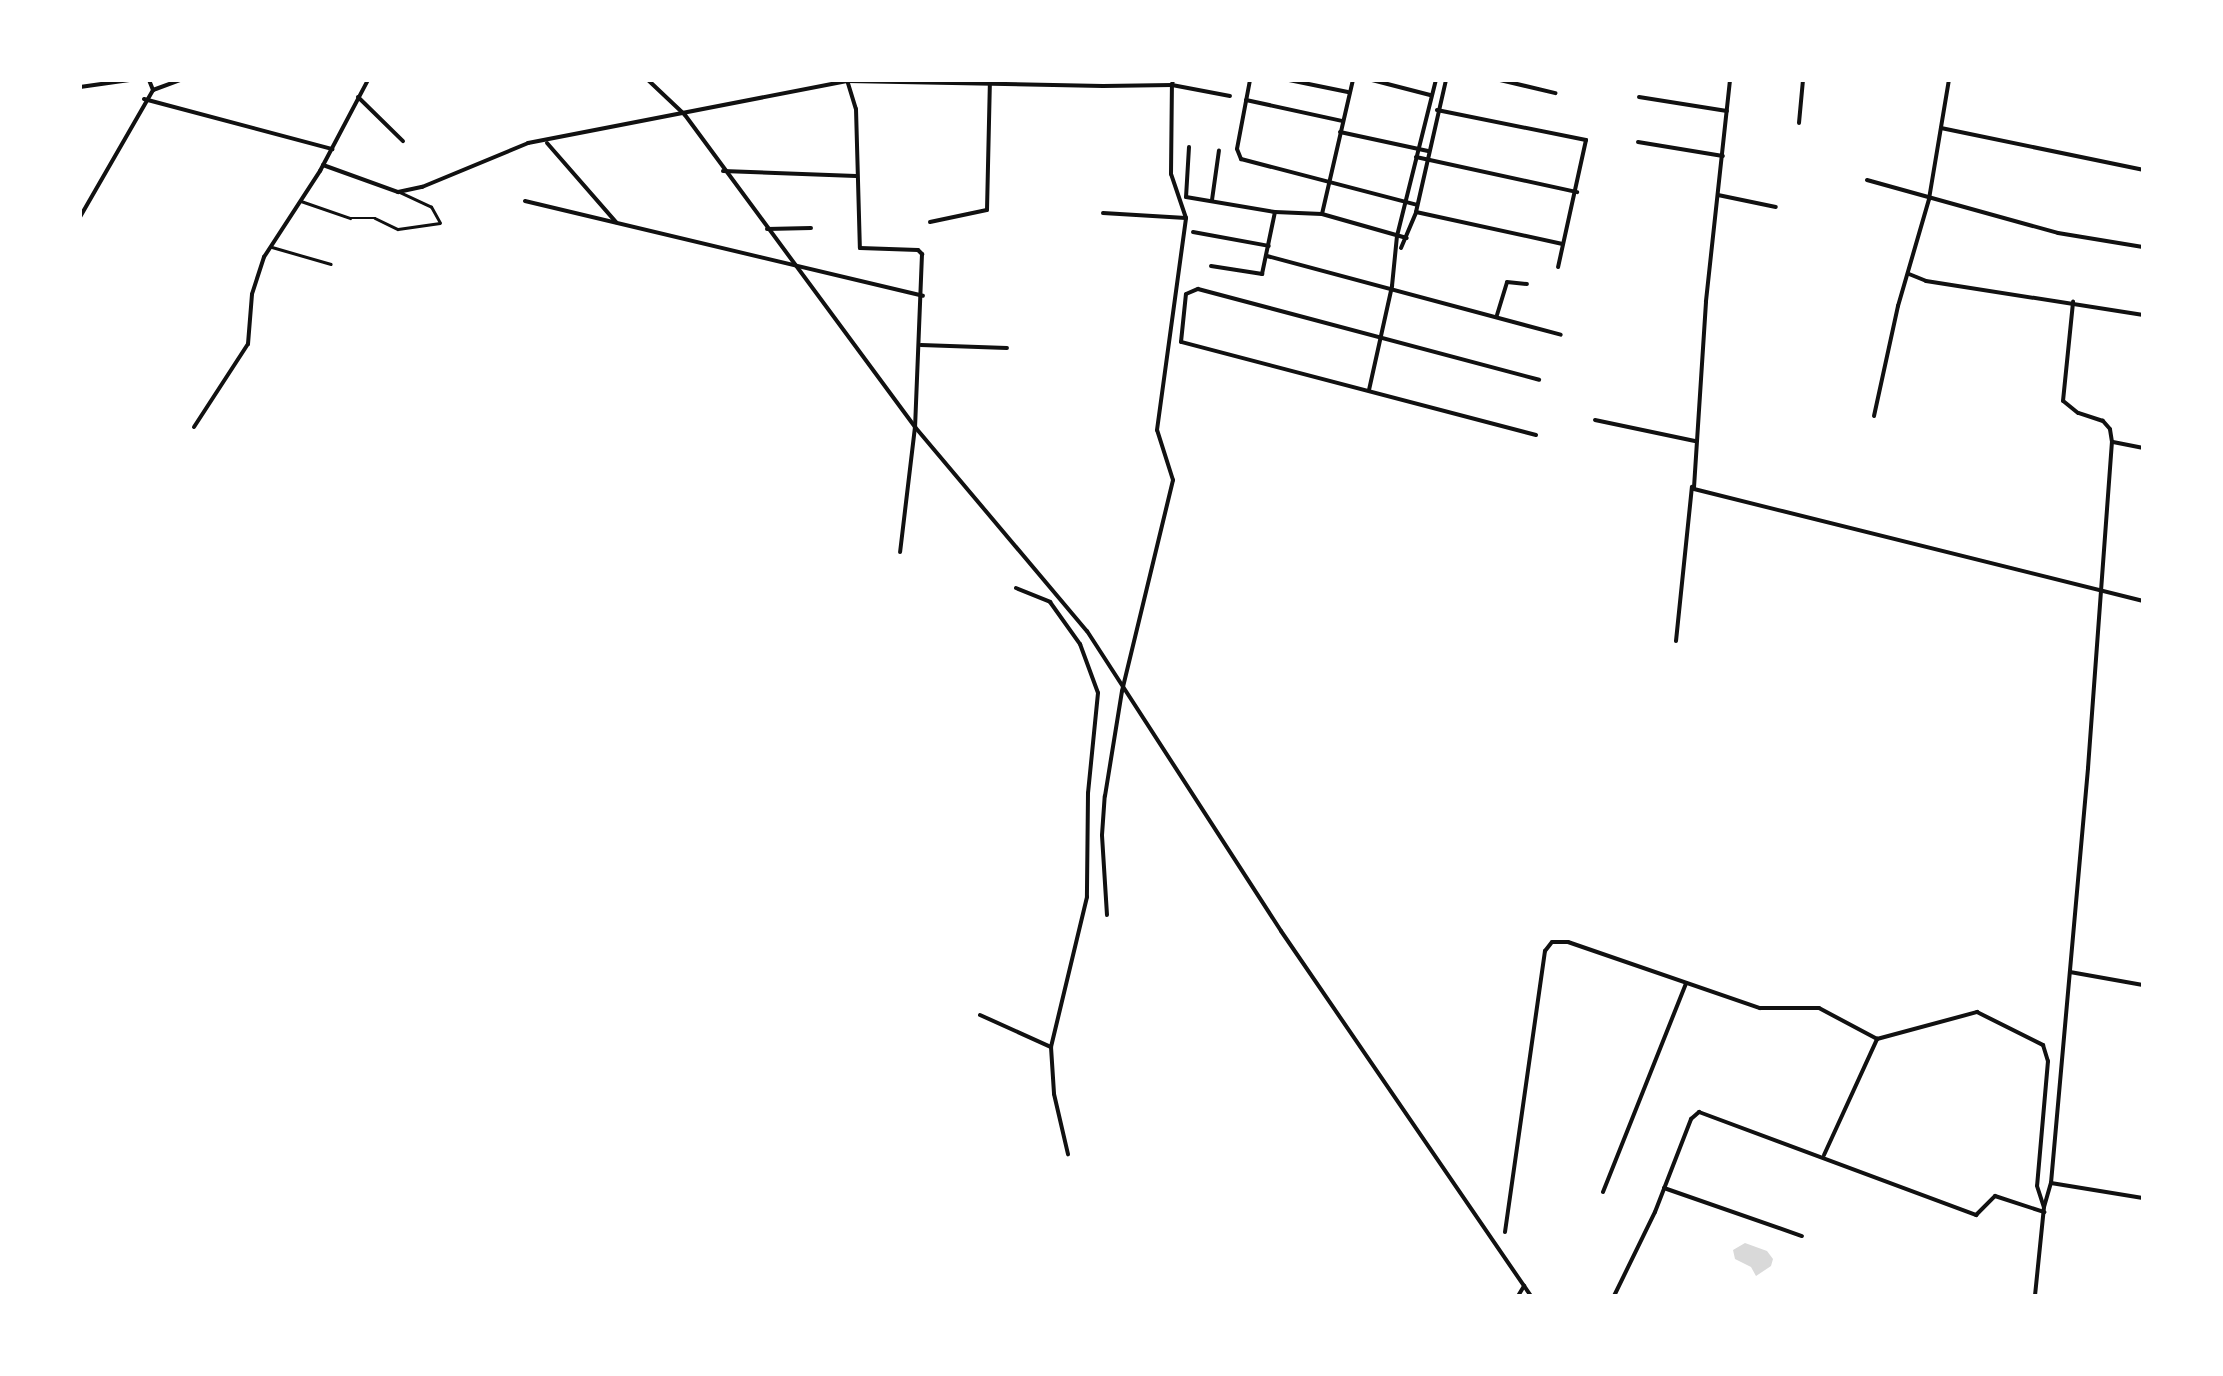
<!DOCTYPE html>
<style>
body{margin:0}
#map{position:relative;width:2223px;height:1376px;overflow:hidden;background:#fff;font-family:"PT Sans",sans-serif}
div>[style]{position:absolute}
.water>*{inset:0;background:#d9d9d9}
.pedestrian>*{height:2.5px;margin:-1.25px;padding:0 1.25px;transform-origin:1.25px;border-radius:1.25px;background:#111}
.minor>*{height:4px;margin:-2px;padding:0 2px;transform-origin:2px;border-radius:2px;background:#111}
span{translate:-50% -50%;white-space:nowrap;text-align:center;line-height:1.15;-webkit-text-stroke:8px #fff;paint-order:stroke}
.frame{position:absolute;inset:0;border:82px solid #fff;pointer-events:none}
</style>
<div id="map">
<div class="water">
<div style="clip-path:polygon(1745px 1243px,1767px 1251px,1773px 1259px,1771px 1266px,1756px 1276px,1751px 1267px,1735px 1259px,1733px 1250px)"></div>
</div>
<div class="pedestrian">
<div style="left:301px;top:201px;width:52px;rotate:19.1deg"></div>
<div style="left:350px;top:218px;width:25px"></div>
<div style="left:375px;top:218px;width:25px;rotate:26deg"></div>
<div style="left:398px;top:229px;width:42px;rotate:-8.1deg"></div>
<div style="left:440px;top:223px;width:18px;rotate:-119deg"></div>
<div style="left:431px;top:207px;width:35px;rotate:-155deg"></div>
<div style="left:272px;top:247px;width:61px;rotate:16.1deg"></div>
</div>
<div class="minor">
<div style="left:149px;top:80px;width:11px;rotate:68deg"></div>
<div style="left:153px;top:90px;width:30px;rotate:-20deg"></div>
<div style="left:648px;top:80px;width:51px;rotate:43.4deg"></div>
<div style="left:685px;top:115px;width:388px;rotate:53.6deg"></div>
<div style="left:915px;top:427px;width:267px;rotate:49.9deg"></div>
<div style="left:1087px;top:631px;width:357px;rotate:57.1deg"></div>
<div style="left:1281px;top:931px;width:442px;rotate:55.6deg"></div>
<div style="left:847px;top:80px;width:30px;rotate:73deg"></div>
<div style="left:856px;top:109px;width:139px;rotate:88.4deg"></div>
<div style="left:860px;top:248px;width:58px;rotate:2deg"></div>
<div style="left:918px;top:250px;width:6px;rotate:45deg"></div>
<div style="left:922px;top:254px;width:173px;rotate:92.3deg"></div>
<div style="left:915px;top:427px;width:126px;rotate:96.8deg"></div>
<div style="left:1250px;top:80px;width:70px;rotate:100.7deg"></div>
<div style="left:1237px;top:149px;width:11px;rotate:68deg"></div>
<div style="left:1241px;top:159px;width:182px;rotate:14.6deg"></div>
<div style="left:1289px;top:80px;width:60px;rotate:11.5deg"></div>
<div style="left:1372px;top:80px;width:60px;rotate:14.5deg"></div>
<div style="left:1500px;top:80px;width:57px;rotate:13.3deg"></div>
<div style="left:1730px;top:80px;width:223px;rotate:96.2deg"></div>
<div style="left:1706px;top:302px;width:187px;rotate:93.7deg"></div>
<div style="left:1694px;top:489px;width:463px;rotate:14deg"></div>
<div style="left:80px;top:87px;width:50px;rotate:-8deg"></div>
<div style="left:358px;top:97px;width:63px;rotate:44.4deg"></div>
<div style="left:1639px;top:97px;width:89px;rotate:9deg"></div>
<div style="left:144px;top:99px;width:195px;rotate:14.9deg"></div>
<div style="left:1246px;top:100px;width:98px;rotate:12.3deg"></div>
<div style="left:1437px;top:110px;width:152px;rotate:11.4deg"></div>
<div style="left:1586px;top:140px;width:130px;rotate:102.4deg"></div>
<div style="left:1799px;top:123px;width:43px;rotate:-84.7deg"></div>
<div style="left:1941px;top:128px;width:206px;rotate:11.7deg"></div>
<div style="left:1340px;top:132px;width:90px;rotate:12.2deg"></div>
<div style="left:1638px;top:142px;width:86px;rotate:9.4deg"></div>
<div style="left:547px;top:143px;width:105px;rotate:48.9deg"></div>
<div style="left:1189px;top:147px;width:50px;rotate:93.4deg"></div>
<div style="left:1186px;top:197px;width:90px;rotate:9.6deg"></div>
<div style="left:1275px;top:212px;width:47px;rotate:2.4deg"></div>
<div style="left:1322px;top:214px;width:88px;rotate:15.8deg"></div>
<div style="left:1416px;top:157px;width:165px;rotate:12.3deg"></div>
<div style="left:323px;top:165px;width:80px;rotate:19.8deg"></div>
<div style="left:398px;top:192px;width:25px;rotate:-12deg"></div>
<div style="left:422px;top:187px;width:115px;rotate:-22.5deg"></div>
<div style="left:528px;top:143px;width:325px;rotate:-11deg"></div>
<div style="left:847px;top:81px;width:256px;rotate:1.1deg"></div>
<div style="left:1103px;top:86px;width:69px;rotate:-0.8deg"></div>
<div style="left:1172px;top:85px;width:5px;rotate:-79deg"></div>
<div style="left:723px;top:171px;width:133px;rotate:2.2deg"></div>
<div style="left:1867px;top:180px;width:198px;rotate:15.5deg"></div>
<div style="left:2058px;top:233px;width:86px;rotate:9.4deg"></div>
<div style="left:1718px;top:195px;width:59px;rotate:11.7deg"></div>
<div style="left:1212px;top:200px;width:50px;rotate:-82deg"></div>
<div style="left:525px;top:201px;width:409px;rotate:13.4deg"></div>
<div style="left:1416px;top:212px;width:150px;rotate:12.3deg"></div>
<div style="left:1103px;top:213px;width:83px;rotate:3.4deg"></div>
<div style="left:1322px;top:214px;width:138px;rotate:-77deg"></div>
<div style="left:80px;top:217px;width:146px;rotate:-60.1deg"></div>
<div style="left:930px;top:222px;width:58px;rotate:-11.9deg"></div>
<div style="left:987px;top:210px;width:130px;rotate:-88.7deg"></div>
<div style="left:767px;top:229px;width:44px;rotate:-1.3deg"></div>
<div style="left:1193px;top:232px;width:77px;rotate:10.4deg"></div>
<div style="left:1401px;top:248px;width:39px;rotate:-67deg"></div>
<div style="left:1416px;top:212px;width:135px;rotate:-77.2deg"></div>
<div style="left:1267px;top:256px;width:304px;rotate:15deg"></div>
<div style="left:1211px;top:266px;width:52px;rotate:8.9deg"></div>
<div style="left:1262px;top:274px;width:63px;rotate:-78.2deg"></div>
<div style="left:1909px;top:274px;width:18px;rotate:22deg"></div>
<div style="left:1926px;top:281px;width:220px;rotate:8.9deg"></div>
<div style="left:1497px;top:315px;width:34px;rotate:-73deg"></div>
<div style="left:1507px;top:282px;width:20px;rotate:6deg"></div>
<div style="left:921px;top:345px;width:86px;rotate:2deg"></div>
<div style="left:1369px;top:390px;width:107px;rotate:-77.5deg"></div>
<div style="left:1392px;top:286px;width:50px;rotate:-84.3deg"></div>
<div style="left:1397px;top:236px;width:161px;rotate:-76deg"></div>
<div style="left:1874px;top:416px;width:113px;rotate:-77.7deg"></div>
<div style="left:1898px;top:306px;width:111px;rotate:-73.8deg"></div>
<div style="left:1929px;top:199px;width:121px;rotate:-80.5deg"></div>
<div style="left:1595px;top:420px;width:102px;rotate:11.9deg"></div>
<div style="left:194px;top:427px;width:99px;rotate:-57deg"></div>
<div style="left:248px;top:344px;width:50px;rotate:-85.4deg"></div>
<div style="left:252px;top:294px;width:39px;rotate:-72deg"></div>
<div style="left:264px;top:257px;width:103px;rotate:-56.9deg"></div>
<div style="left:320px;top:171px;width:103px;rotate:-62.2deg"></div>
<div style="left:1536px;top:435px;width:367px;rotate:-165.3deg"></div>
<div style="left:1181px;top:342px;width:48px;rotate:-84.1deg"></div>
<div style="left:1186px;top:294px;width:13px;rotate:-23deg"></div>
<div style="left:1198px;top:289px;width:353px;rotate:14.9deg"></div>
<div style="left:2113px;top:442px;width:31px;rotate:11deg"></div>
<div style="left:1016px;top:588px;width:37px;rotate:22deg"></div>
<div style="left:1050px;top:602px;width:52px;rotate:54.5deg"></div>
<div style="left:1080px;top:644px;width:52px;rotate:69.8deg"></div>
<div style="left:1098px;top:693px;width:100px;rotate:95.7deg"></div>
<div style="left:1088px;top:793px;width:104px;rotate:90.6deg"></div>
<div style="left:1087px;top:897px;width:154px;rotate:103.5deg"></div>
<div style="left:1051px;top:1047px;width:47px;rotate:86.3deg"></div>
<div style="left:1054px;top:1094px;width:62px;rotate:76.9deg"></div>
<div style="left:1676px;top:641px;width:155px;rotate:-84.1deg"></div>
<div style="left:1107px;top:915px;width:80px;rotate:-93.6deg"></div>
<div style="left:1102px;top:835px;width:39px;rotate:-86deg"></div>
<div style="left:1105px;top:796px;width:106px;rotate:-80.8deg"></div>
<div style="left:1122px;top:691px;width:217px;rotate:-76.4deg"></div>
<div style="left:1173px;top:480px;width:52px;rotate:-107.7deg"></div>
<div style="left:1157px;top:430px;width:214px;rotate:-82.2deg"></div>
<div style="left:1186px;top:218px;width:46px;rotate:-108.8deg"></div>
<div style="left:1171px;top:174px;width:89px;rotate:-89.4deg"></div>
<div style="left:1172px;top:85px;width:59px;rotate:10.7deg"></div>
<div style="left:2070px;top:972px;width:74px;rotate:10.1deg"></div>
<div style="left:980px;top:1015px;width:78px;rotate:24.3deg"></div>
<div style="left:1824px;top:1155px;width:128px;rotate:-65.4deg"></div>
<div style="left:2051px;top:1183px;width:93px;rotate:9.3deg"></div>
<div style="left:1664px;top:1188px;width:146px;rotate:19.2deg"></div>
<div style="left:1603px;top:1192px;width:225px;rotate:-68.3deg"></div>
<div style="left:2044px;top:1207px;width:25px;rotate:-74deg"></div>
<div style="left:2051px;top:1183px;width:417px;rotate:-84.9deg"></div>
<div style="left:2088px;top:768px;width:327px;rotate:-85.8deg"></div>
<div style="left:2112px;top:442px;width:13px;rotate:-99deg"></div>
<div style="left:2110px;top:429px;width:11px;rotate:-131deg"></div>
<div style="left:2103px;top:421px;width:26px;rotate:-162deg"></div>
<div style="left:2078px;top:413px;width:19px;rotate:-141deg"></div>
<div style="left:2063px;top:401px;width:100px;rotate:-84.2deg"></div>
<div style="left:1505px;top:1232px;width:284px;rotate:-81.9deg"></div>
<div style="left:1545px;top:951px;width:11px;rotate:-52deg"></div>
<div style="left:1552px;top:942px;width:16px"></div>
<div style="left:1568px;top:942px;width:203px;rotate:19deg"></div>
<div style="left:1760px;top:1008px;width:59px"></div>
<div style="left:1819px;top:1008px;width:66px;rotate:28.1deg"></div>
<div style="left:1877px;top:1039px;width:104px;rotate:-15.1deg"></div>
<div style="left:1977px;top:1012px;width:74px;rotate:26.6deg"></div>
<div style="left:2043px;top:1045px;width:17px;rotate:73deg"></div>
<div style="left:2048px;top:1061px;width:125px;rotate:95deg"></div>
<div style="left:2037px;top:1186px;width:22px;rotate:72deg"></div>
<div style="left:2044px;top:1207px;width:89px;rotate:95.8deg"></div>
<div style="left:1518px;top:1296px;width:12px;rotate:-59deg"></div>
<div style="left:1614px;top:1296px;width:93px;rotate:-64deg"></div>
<div style="left:1655px;top:1212px;width:100px;rotate:-68.8deg"></div>
<div style="left:1691px;top:1119px;width:11px;rotate:-41deg"></div>
<div style="left:1699px;top:1112px;width:296px;rotate:20.4deg"></div>
<div style="left:1976px;top:1215px;width:27px;rotate:-45deg"></div>
<div style="left:1995px;top:1196px;width:52px;rotate:18.1deg"></div>
</div>
<div class="frame"></div>
</div>
